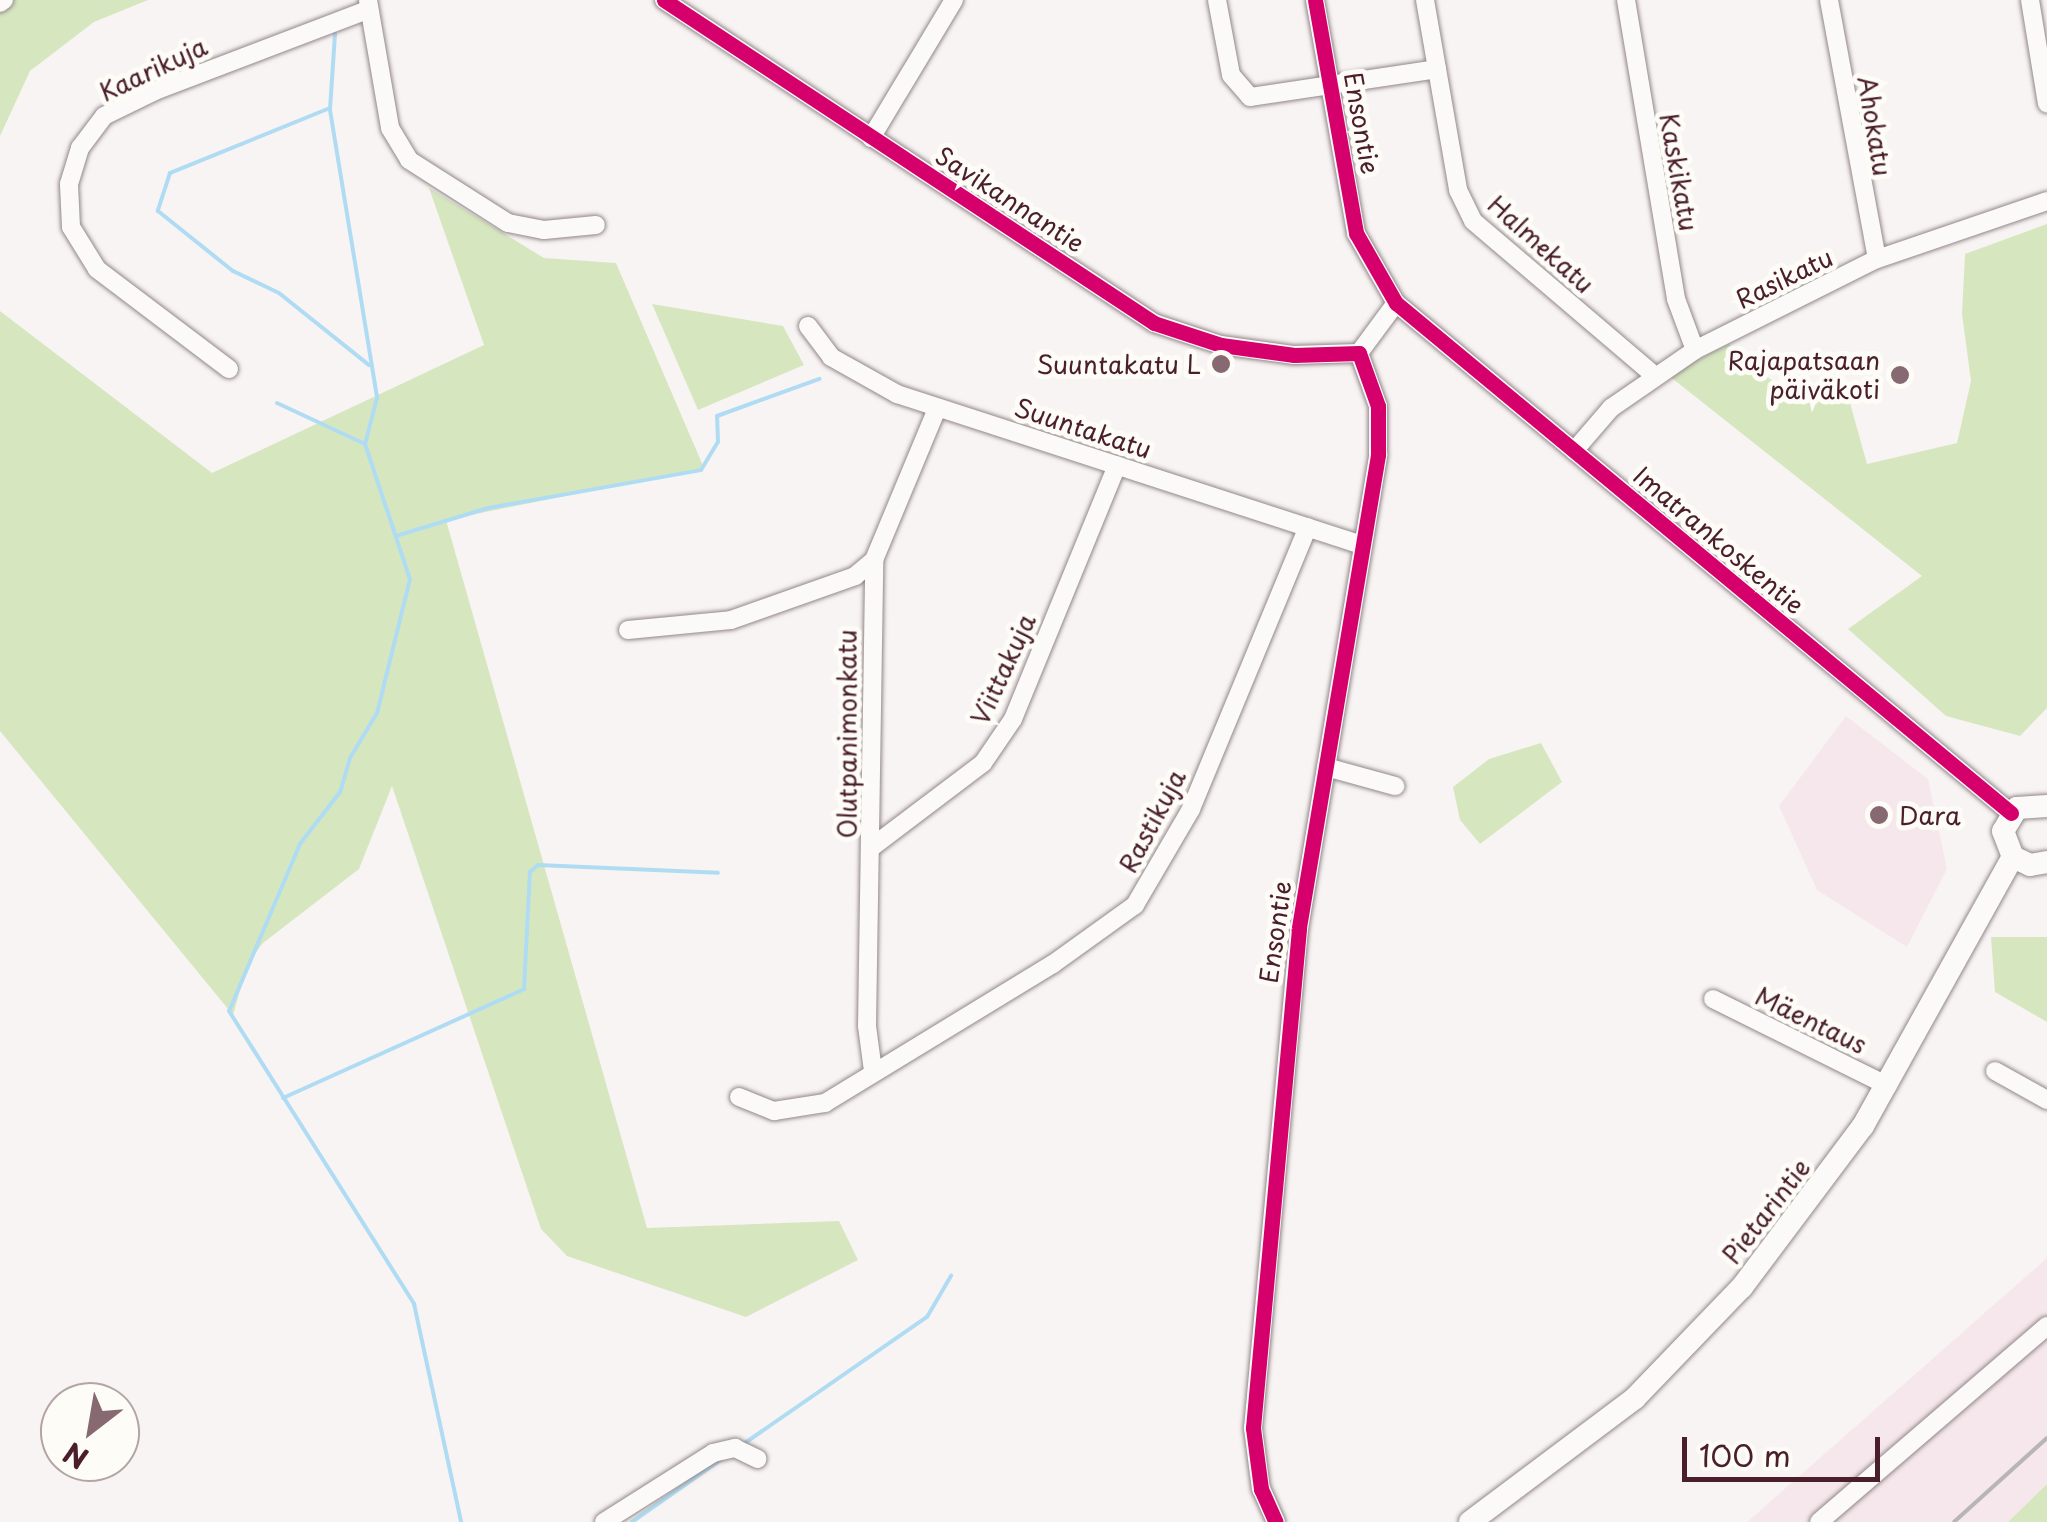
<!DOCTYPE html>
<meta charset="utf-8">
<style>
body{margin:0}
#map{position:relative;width:2047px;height:1522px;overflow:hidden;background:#f9f4f4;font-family:"Playpen Sans",sans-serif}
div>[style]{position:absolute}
.built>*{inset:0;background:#f6e7ec}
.green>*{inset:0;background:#d6e7c0}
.stream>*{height:4px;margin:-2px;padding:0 2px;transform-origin:2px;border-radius:2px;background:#b0dcf3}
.roads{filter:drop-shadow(0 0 2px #918789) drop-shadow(0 0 2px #918789)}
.minor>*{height:18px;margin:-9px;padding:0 9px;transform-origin:9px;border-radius:9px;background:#fbfaf8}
.major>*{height:22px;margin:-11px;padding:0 11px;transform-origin:11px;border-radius:11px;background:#fbfaf8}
.rail>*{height:4px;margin:-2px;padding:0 2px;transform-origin:2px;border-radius:2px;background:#bab5b5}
.cycleway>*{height:15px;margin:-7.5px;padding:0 7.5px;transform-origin:7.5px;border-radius:7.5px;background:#d6006c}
.dots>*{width:28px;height:28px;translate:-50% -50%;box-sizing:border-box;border:5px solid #fdfcf7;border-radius:50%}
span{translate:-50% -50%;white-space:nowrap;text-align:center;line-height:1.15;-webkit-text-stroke:10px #fdfcf7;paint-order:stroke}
.street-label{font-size:25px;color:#4a1f2b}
.poi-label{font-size:25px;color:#4a1f2b}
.right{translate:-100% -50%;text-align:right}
.left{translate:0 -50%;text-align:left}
.north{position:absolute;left:40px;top:1382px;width:100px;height:100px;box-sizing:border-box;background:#fdfcf7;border:2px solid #b5a4a5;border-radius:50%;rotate:211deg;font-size:28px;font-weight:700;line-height:40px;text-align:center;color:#4a1f2b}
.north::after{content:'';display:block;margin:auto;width:35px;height:45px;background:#876a71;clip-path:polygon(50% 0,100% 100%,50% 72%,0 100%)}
.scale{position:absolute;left:1682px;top:1437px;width:198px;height:45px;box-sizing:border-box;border:5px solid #4a1f2b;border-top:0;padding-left:12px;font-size:30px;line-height:35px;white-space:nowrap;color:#4a1f2b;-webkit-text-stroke:8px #fdfcf7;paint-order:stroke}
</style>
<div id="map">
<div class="built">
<div style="clip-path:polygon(1846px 716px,1928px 779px,1947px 869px,1907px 947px,1817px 890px,1779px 806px)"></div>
<div style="clip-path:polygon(2047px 1258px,2047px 1484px,2008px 1522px,1747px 1522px)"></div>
</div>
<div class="green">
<div style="clip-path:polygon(0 0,148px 0,94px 22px,30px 71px,0 136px)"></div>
<div style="clip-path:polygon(429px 188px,544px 258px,616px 263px,704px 468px,446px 520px,647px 1228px,839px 1221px,858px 1260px,746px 1317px,567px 1256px,541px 1229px,392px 786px,359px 869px,263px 943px,248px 963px,233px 1015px,0 731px,0 311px,212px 473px,484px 345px)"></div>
<div style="clip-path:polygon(2047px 224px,2047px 708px,2020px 736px,1946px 716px,1848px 629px,1922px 576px,1668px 375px,1729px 344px,1784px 391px,1842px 374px,1867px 464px,1957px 443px,1971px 381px,1962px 314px,1965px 254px)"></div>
<div style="clip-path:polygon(652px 304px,783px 326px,804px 365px,698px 410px)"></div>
<div style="clip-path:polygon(1541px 743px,1562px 782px,1480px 844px,1460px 820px,1453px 787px,1489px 759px)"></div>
<div style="clip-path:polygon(1991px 937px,2047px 937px,2047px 1022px,1995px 992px)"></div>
<div style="clip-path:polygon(2047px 1484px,2047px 1522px,2008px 1522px)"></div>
</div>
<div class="stream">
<div style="left:335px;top:34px;width:76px;rotate:93.8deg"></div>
<div style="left:330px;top:110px;width:292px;rotate:80.7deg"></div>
<div style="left:377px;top:398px;width:48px;rotate:104.6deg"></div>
<div style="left:365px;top:444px;width:142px;rotate:71.6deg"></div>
<div style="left:410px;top:579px;width:138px;rotate:103.8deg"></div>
<div style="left:377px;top:713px;width:52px;rotate:121deg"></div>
<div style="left:350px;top:758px;width:35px;rotate:106deg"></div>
<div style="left:340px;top:792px;width:66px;rotate:127.6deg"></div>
<div style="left:300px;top:844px;width:181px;rotate:113deg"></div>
<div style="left:229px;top:1011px;width:347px;rotate:57.7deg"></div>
<div style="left:414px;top:1304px;width:223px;rotate:77.8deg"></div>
<div style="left:330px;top:108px;width:173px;rotate:157.9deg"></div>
<div style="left:170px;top:173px;width:40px;rotate:108deg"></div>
<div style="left:158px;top:211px;width:96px;rotate:38.7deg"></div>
<div style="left:233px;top:271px;width:51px;rotate:25.6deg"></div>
<div style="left:279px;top:293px;width:115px;rotate:38.7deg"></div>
<div style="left:277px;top:403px;width:97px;rotate:25deg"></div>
<div style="left:399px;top:535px;width:93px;rotate:-16.9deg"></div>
<div style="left:488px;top:508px;width:216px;rotate:-10.1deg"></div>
<div style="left:701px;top:470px;width:33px;rotate:-59deg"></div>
<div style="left:718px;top:442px;width:26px;rotate:-92deg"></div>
<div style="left:717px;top:416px;width:109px;rotate:-19.9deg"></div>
<div style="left:283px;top:1098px;width:265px;rotate:-24.3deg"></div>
<div style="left:524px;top:989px;width:117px;rotate:-87.1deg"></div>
<div style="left:530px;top:872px;width:11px;rotate:-41deg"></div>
<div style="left:538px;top:865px;width:180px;rotate:2.5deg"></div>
<div style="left:742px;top:1445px;width:225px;rotate:-34.7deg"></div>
<div style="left:927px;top:1317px;width:48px;rotate:-59.7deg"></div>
<div style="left:632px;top:1522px;width:110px;rotate:-35deg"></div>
</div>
<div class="roads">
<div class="minor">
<div style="left:368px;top:0;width:130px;rotate:80.2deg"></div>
<div style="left:390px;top:128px;width:37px;rotate:59deg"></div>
<div style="left:409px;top:160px;width:117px;rotate:32.5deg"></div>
<div style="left:508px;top:223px;width:37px;rotate:11deg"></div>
<div style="left:544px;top:230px;width:52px;rotate:-5.5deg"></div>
<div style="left:664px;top:0;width:587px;rotate:33.39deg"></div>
<div style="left:1154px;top:323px;width:71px;rotate:18.2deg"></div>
<div style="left:1221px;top:345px;width:74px;rotate:7.8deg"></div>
<div style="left:1294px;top:355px;width:65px;rotate:-1.8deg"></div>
<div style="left:1217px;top:0;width:76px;rotate:79.4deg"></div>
<div style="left:1231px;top:75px;width:29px;rotate:49deg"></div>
<div style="left:1250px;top:97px;width:189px;rotate:-8.5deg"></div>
<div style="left:1315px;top:0;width:237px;rotate:80deg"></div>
<div style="left:1356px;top:233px;width:81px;rotate:60.3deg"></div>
<div style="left:1396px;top:303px;width:799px;rotate:39.67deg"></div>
<div style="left:1425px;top:0;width:193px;rotate:80.1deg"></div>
<div style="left:1458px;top:190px;width:34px;rotate:64deg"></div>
<div style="left:1473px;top:221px;width:238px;rotate:40.4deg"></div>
<div style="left:1626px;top:0;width:303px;rotate:80.5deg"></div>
<div style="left:1676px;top:299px;width:54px;rotate:69.6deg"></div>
<div style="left:1829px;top:0;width:263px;rotate:79.5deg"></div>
<div style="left:2030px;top:0;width:105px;rotate:80.7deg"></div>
<div style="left:0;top:3px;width:5px;rotate:-37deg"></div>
<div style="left:871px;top:138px;width:161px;rotate:-59deg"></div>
<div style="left:808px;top:326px;width:39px;rotate:53deg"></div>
<div style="left:831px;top:357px;width:76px;rotate:29.3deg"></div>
<div style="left:897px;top:394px;width:489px;rotate:18deg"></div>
<div style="left:1359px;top:353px;width:62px;rotate:-53.5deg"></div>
<div style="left:229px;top:369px;width:166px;rotate:-142.9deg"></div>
<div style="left:97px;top:269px;width:49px;rotate:-121.8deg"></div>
<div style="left:71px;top:227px;width:43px;rotate:-92.7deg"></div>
<div style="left:69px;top:184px;width:38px;rotate:-73deg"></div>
<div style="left:80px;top:148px;width:40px;rotate:-53deg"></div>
<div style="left:104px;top:116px;width:57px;rotate:-26.1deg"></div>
<div style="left:155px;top:91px;width:227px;rotate:-20.9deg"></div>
<div style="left:1574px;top:451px;width:57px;rotate:-49.3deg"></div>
<div style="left:1611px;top:408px;width:102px;rotate:-34.6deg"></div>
<div style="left:1695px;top:350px;width:203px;rotate:-26.6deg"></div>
<div style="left:1877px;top:259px;width:180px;rotate:-18.8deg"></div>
<div style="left:628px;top:630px;width:103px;rotate:-5.5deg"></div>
<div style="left:731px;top:620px;width:132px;rotate:-19.5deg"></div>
<div style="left:855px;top:576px;width:25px;rotate:-40deg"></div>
<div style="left:1326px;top:767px;width:72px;rotate:15.4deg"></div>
<div style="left:872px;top:847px;width:139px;rotate:-37.1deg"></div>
<div style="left:983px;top:763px;width:53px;rotate:-55.7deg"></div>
<div style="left:1013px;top:719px;width:274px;rotate:-67.7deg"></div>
<div style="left:1713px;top:999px;width:195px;rotate:26.4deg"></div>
<div style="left:873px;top:1071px;width:45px;rotate:-97.6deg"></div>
<div style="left:867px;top:1026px;width:466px;rotate:-89.1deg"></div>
<div style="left:874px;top:560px;width:164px;rotate:-67.4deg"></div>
<div style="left:1995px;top:1071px;width:60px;rotate:29.1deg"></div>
<div style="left:739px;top:1097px;width:38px;rotate:22deg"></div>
<div style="left:774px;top:1111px;width:52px;rotate:-8.9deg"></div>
<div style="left:825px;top:1103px;width:267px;rotate:-31.4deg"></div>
<div style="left:1053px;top:964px;width:101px;rotate:-35.7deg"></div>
<div style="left:1135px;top:905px;width:111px;rotate:-59.7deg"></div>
<div style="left:1191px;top:809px;width:305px;rotate:-67.5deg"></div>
<div style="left:604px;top:1522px;width:129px;rotate:-32.3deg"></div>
<div style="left:713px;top:1453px;width:23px;rotate:-13deg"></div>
<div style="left:735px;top:1448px;width:25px;rotate:26deg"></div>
<div style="left:1276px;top:1522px;width:36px;rotate:-114deg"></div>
<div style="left:1261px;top:1489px;width:62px;rotate:-97.5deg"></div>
<div style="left:1253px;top:1428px;width:501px;rotate:-84.73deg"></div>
<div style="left:1299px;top:929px;width:481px;rotate:-80.5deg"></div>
<div style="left:1378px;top:455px;width:49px;rotate:-90deg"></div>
<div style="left:1378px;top:406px;width:56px;rotate:-109.7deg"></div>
<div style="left:1819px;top:1522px;width:301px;rotate:-40.7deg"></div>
</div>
<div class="major">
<div style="left:2047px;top:806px;width:30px;rotate:176deg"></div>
<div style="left:2017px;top:808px;width:27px;rotate:121deg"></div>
<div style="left:2003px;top:831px;width:28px;rotate:69deg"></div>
<div style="left:2013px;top:857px;width:19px;rotate:25deg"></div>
<div style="left:2030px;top:865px;width:17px;rotate:-10deg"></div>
<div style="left:1470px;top:1522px;width:206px;rotate:-36.9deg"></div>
<div style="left:1635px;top:1398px;width:154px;rotate:-46.1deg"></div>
<div style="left:1742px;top:1287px;width:201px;rotate:-53.1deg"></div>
<div style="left:1863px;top:1126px;width:308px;rotate:-60.9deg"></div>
</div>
</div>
<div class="rail">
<div style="left:1954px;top:1522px;width:125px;rotate:-42.1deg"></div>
</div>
<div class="cycleway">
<div style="left:664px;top:0;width:587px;rotate:33.39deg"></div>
<div style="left:1154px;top:323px;width:71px;rotate:18.2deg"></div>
<div style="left:1221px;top:345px;width:74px;rotate:7.8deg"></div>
<div style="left:1294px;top:355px;width:65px;rotate:-1.8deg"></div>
<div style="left:1359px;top:353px;width:56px;rotate:70.3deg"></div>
<div style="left:1378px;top:406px;width:49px;rotate:90deg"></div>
<div style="left:1378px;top:455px;width:481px;rotate:99.5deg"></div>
<div style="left:1299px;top:929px;width:501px;rotate:95.27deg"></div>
<div style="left:1253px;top:1428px;width:62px;rotate:82.5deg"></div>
<div style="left:1261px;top:1489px;width:36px;rotate:66deg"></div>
<div style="left:1315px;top:0;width:237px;rotate:80deg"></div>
<div style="left:1356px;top:233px;width:81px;rotate:60.3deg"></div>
<div style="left:1396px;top:303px;width:799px;rotate:39.67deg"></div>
</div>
<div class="dots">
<div style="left:1221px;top:364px;background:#876a71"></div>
<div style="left:1900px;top:375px;background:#876a71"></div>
<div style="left:1879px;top:815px;background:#876a71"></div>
</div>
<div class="street-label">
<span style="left:153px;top:69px;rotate:-25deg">Kaarikuja</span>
<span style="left:1362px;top:123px;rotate:80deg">Ensontie</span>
<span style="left:1875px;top:126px;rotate:81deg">Ahokatu</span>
<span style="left:1679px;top:172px;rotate:80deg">Kaskikatu</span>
<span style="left:1010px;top:199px;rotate:33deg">Savikannantie</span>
<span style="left:1541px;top:244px;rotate:42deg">Halmekatu</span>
<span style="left:1784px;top:278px;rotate:-26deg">Rasikatu</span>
<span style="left:1083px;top:428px;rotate:18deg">Suuntakatu</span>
<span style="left:1719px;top:540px;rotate:40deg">Imatrankoskentie</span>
<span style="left:1003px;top:669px;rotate:-65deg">Viittakuja</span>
<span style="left:847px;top:734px;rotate:-90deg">Olutpanimonkatu</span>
<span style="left:1152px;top:821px;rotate:-62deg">Rastikuja</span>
<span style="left:1275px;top:932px;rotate:-82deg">Ensontie</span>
<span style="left:1811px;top:1020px;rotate:26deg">Mäentaus</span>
<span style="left:1766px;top:1211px;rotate:-52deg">Pietarintie</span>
</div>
<div class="poi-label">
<span class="right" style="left:1880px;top:375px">Rajapatsaan<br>päiväkoti</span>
<span class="right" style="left:1201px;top:364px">Suuntakatu L</span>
<span class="left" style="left:1899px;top:815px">Dara</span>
</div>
<div class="north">N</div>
<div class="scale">100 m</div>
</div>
